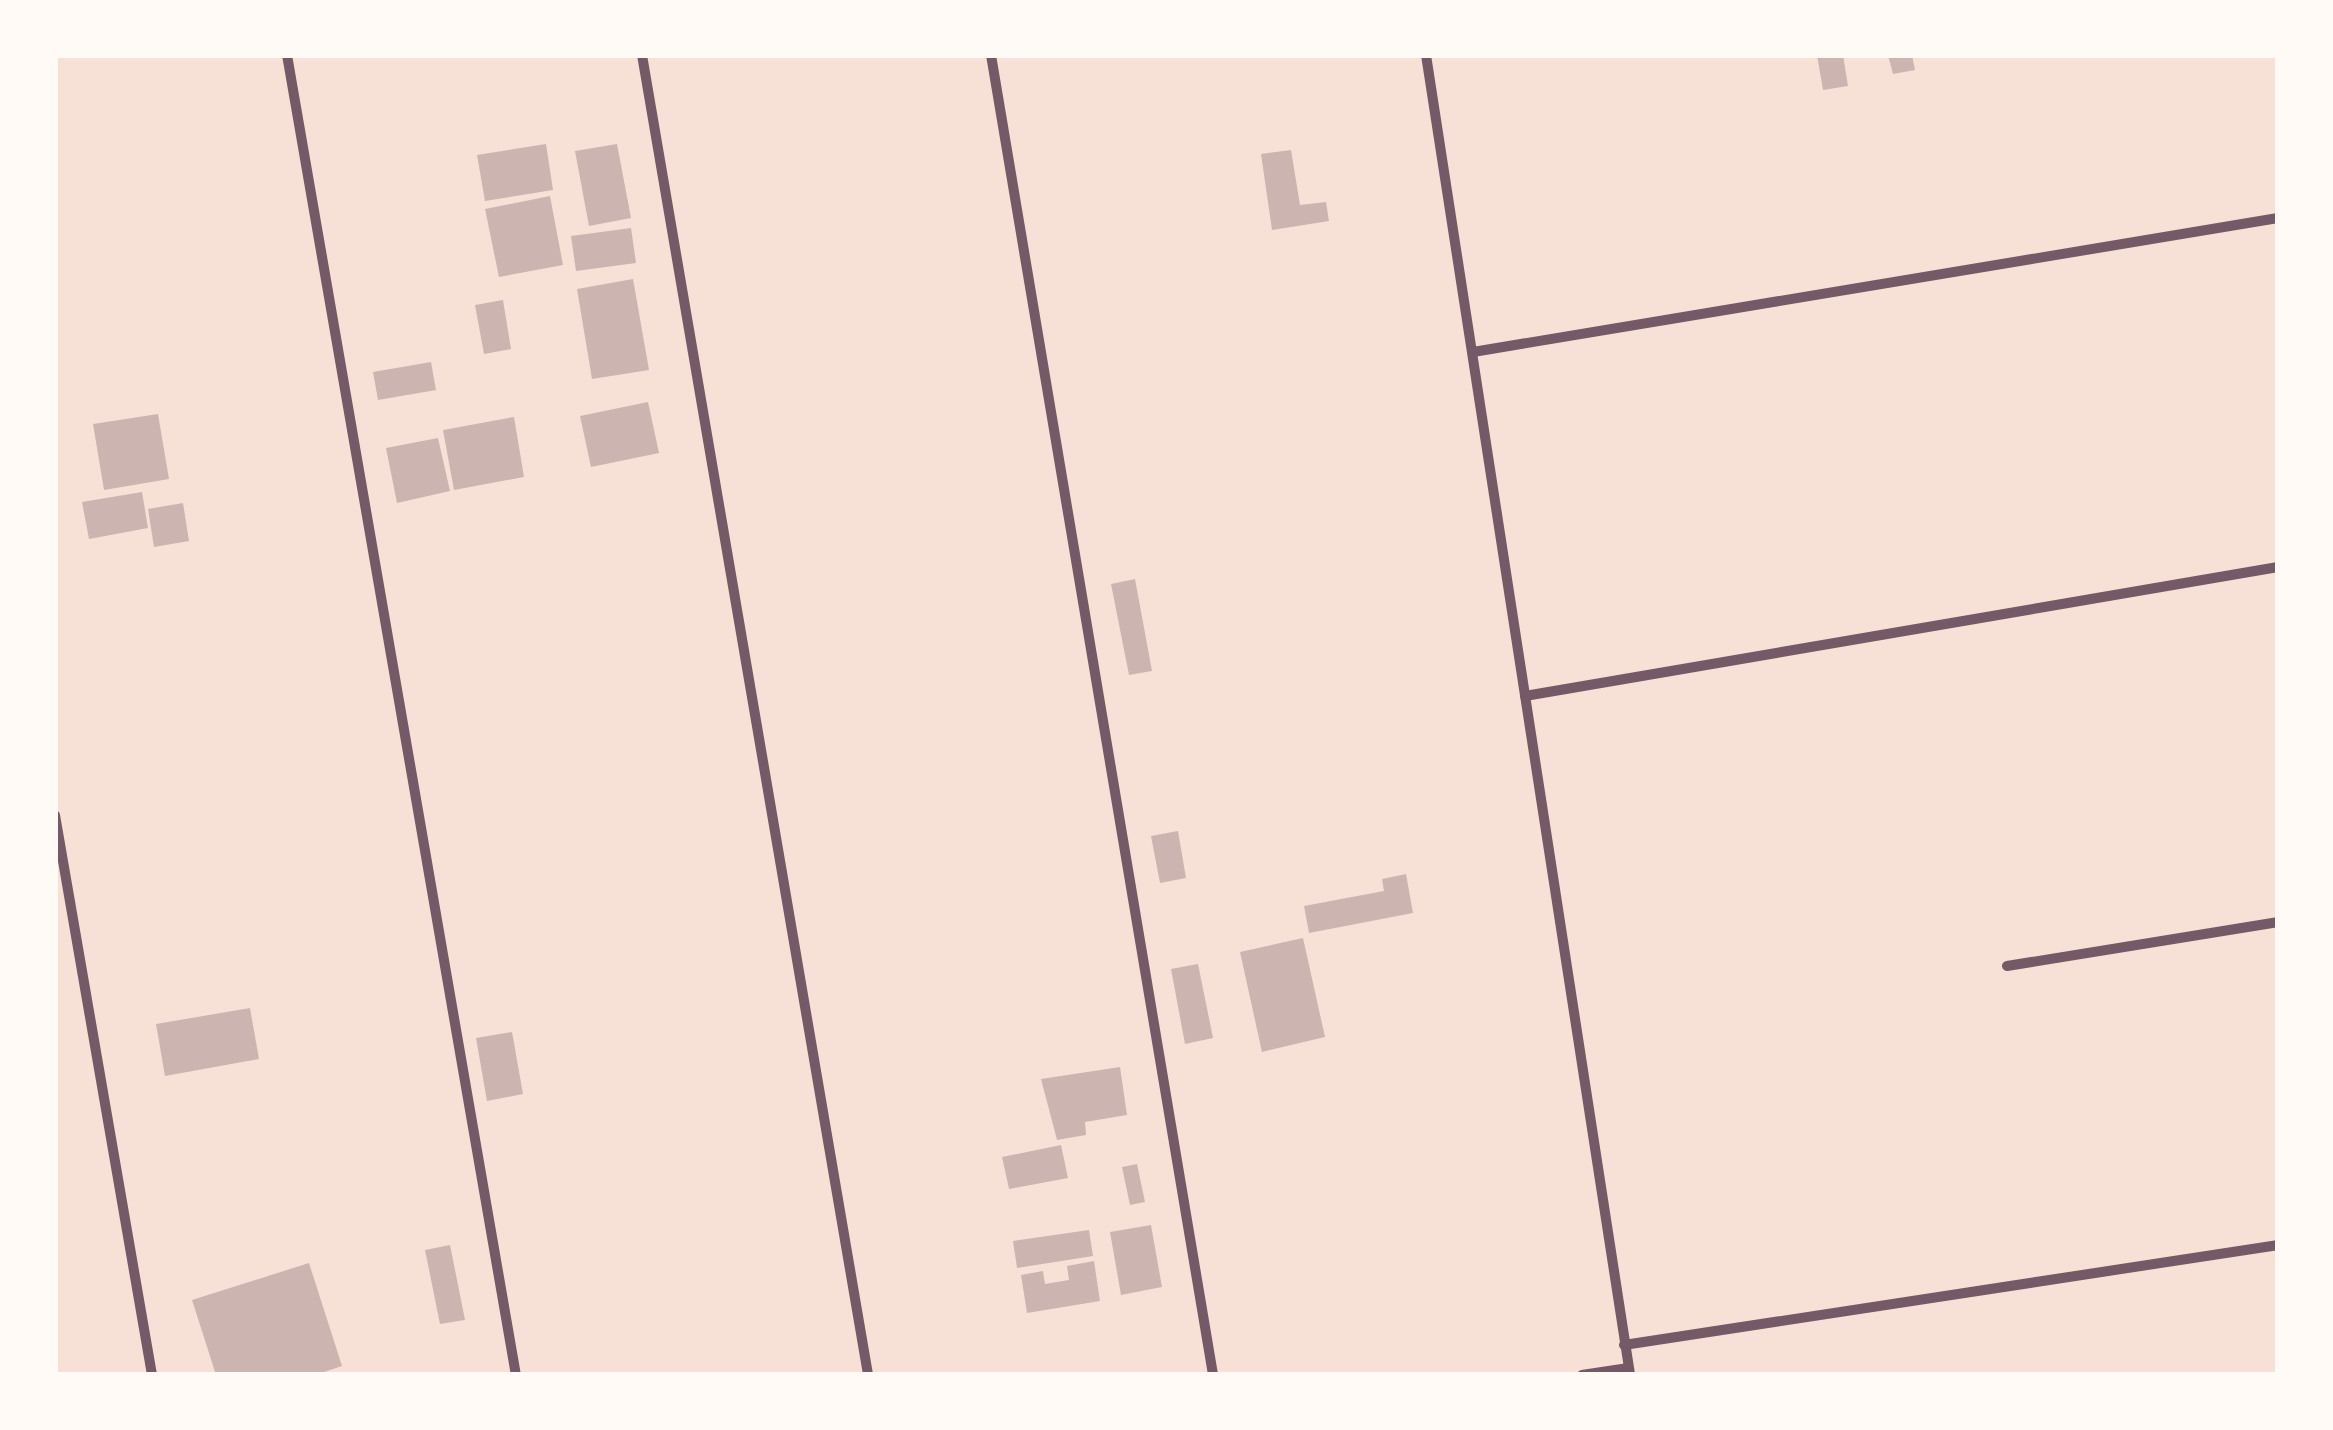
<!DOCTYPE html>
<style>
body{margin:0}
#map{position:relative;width:2333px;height:1430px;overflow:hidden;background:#f7e1d7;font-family:Barlow,sans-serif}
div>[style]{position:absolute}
.building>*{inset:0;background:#ccb4b1}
.minor>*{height:10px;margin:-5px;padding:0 5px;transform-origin:5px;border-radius:5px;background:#755966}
span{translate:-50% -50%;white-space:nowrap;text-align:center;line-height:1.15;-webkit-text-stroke:8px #fffaf5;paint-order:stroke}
.frame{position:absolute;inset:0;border:58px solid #fffaf5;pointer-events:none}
</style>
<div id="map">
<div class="building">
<div style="clip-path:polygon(1817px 55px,1843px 55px,1848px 86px,1823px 90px)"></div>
<div style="clip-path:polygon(1888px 55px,1912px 55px,1915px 70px,1893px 74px)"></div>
<div style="clip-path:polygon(546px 144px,553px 190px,485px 201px,477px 155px)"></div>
<div style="clip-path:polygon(617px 144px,631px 218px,589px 226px,575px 151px)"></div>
<div style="clip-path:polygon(1291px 150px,1300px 205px,1326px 202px,1329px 221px,1272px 230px,1261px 154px)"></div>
<div style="clip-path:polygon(550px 196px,563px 265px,499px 277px,485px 209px)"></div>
<div style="clip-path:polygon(631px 228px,636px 263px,576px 271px,571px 236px)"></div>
<div style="clip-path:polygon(633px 279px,649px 370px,592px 379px,577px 289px)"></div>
<div style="clip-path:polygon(503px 300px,511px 349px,484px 354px,475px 305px)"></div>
<div style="clip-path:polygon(431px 362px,436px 390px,378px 400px,373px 372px)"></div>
<div style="clip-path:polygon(648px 402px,659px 453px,591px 467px,580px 416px)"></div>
<div style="clip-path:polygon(158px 414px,169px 479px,104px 490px,93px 424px)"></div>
<div style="clip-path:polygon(514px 417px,524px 477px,454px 490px,443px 430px)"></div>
<div style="clip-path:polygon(438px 438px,450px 491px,397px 503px,386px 448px)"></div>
<div style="clip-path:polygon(142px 492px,148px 528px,89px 539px,82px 502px)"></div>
<div style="clip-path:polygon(183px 503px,189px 541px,154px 547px,148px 509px)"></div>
<div style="clip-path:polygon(1135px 579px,1152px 671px,1129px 675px,1111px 584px)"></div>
<div style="clip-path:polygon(1178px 831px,1186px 878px,1160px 883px,1151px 836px)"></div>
<div style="clip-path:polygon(1406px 874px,1413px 913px,1309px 933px,1304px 906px,1384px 891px,1382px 879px)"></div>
<div style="clip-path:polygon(1303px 938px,1325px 1037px,1262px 1052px,1240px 952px)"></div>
<div style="clip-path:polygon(1198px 964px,1213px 1038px,1185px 1044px,1171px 969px)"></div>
<div style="clip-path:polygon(250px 1008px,259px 1059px,165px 1076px,156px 1024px)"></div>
<div style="clip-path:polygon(512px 1032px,523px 1094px,487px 1101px,476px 1038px)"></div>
<div style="clip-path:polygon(1120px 1067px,1127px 1115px,1085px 1122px,1086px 1135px,1057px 1140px,1041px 1079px)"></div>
<div style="clip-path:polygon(1061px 1145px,1068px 1178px,1009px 1189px,1002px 1157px)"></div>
<div style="clip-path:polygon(1137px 1164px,1145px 1202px,1130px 1205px,1122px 1167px)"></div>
<div style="clip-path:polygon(1151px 1225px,1162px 1287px,1121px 1295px,1110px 1232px)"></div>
<div style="clip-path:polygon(1089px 1230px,1093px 1256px,1017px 1268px,1013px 1241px)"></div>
<div style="clip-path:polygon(450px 1245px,465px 1320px,440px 1324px,425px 1250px)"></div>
<div style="clip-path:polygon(1094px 1261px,1100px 1301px,1027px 1313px,1021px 1275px,1043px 1271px,1045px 1284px,1069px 1280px,1067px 1266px)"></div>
<div style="clip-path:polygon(309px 1263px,342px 1366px,315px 1375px,216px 1375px,192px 1300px)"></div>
</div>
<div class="minor">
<div style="left:287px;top:55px;width:1340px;rotate:80.16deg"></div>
<div style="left:642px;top:55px;width:1339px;rotate:80.28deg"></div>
<div style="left:991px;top:55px;width:1339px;rotate:80.45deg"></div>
<div style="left:1426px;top:55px;width:1336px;rotate:81.21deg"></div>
<div style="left:1473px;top:352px;width:816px;rotate:-9.45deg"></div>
<div style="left:1525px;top:696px;width:764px;rotate:-9.72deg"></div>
<div style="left:55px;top:815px;width:568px;rotate:80.17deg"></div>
<div style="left:2007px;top:966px;width:275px;rotate:-9.2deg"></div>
<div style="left:1624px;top:1345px;width:662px;rotate:-8.69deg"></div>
<div style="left:1582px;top:1375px;width:47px;rotate:-8.7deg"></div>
</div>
<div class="frame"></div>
</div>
